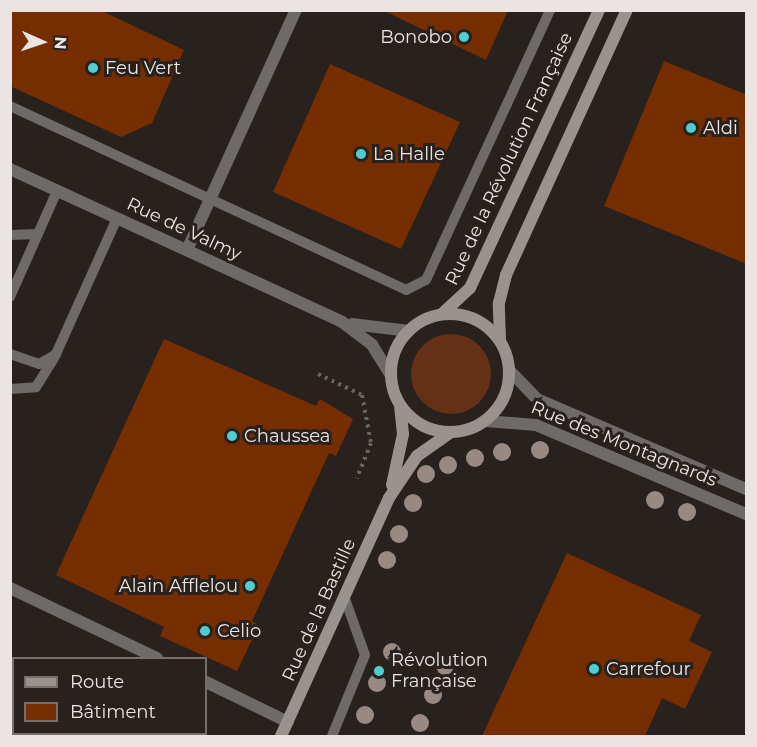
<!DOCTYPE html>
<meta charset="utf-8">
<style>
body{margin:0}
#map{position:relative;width:757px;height:747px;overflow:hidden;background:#28211e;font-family:Montserrat,sans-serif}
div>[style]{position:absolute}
.green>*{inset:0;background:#653116}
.round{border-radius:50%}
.building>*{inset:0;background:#762e00}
.path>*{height:4px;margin-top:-2px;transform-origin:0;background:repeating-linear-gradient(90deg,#6a6360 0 3px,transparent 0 7.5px)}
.lane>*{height:10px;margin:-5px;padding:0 5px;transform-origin:5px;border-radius:5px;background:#6e6a68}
.street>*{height:12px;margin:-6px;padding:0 6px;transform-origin:6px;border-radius:6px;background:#6e6a68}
.secondary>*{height:12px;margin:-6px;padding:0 6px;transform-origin:6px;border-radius:6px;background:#999390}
.secondary>.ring{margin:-6px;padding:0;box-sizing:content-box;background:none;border:12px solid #999390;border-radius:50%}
.trees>*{width:18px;height:18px;margin:-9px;border-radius:50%;background:#988982}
.dots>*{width:16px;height:16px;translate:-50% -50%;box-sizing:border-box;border:3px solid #28211e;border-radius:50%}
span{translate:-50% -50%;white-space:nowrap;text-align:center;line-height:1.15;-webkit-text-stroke:6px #28211e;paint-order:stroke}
.poi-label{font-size:18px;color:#eae5e2}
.right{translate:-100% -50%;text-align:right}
.left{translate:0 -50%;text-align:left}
.street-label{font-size:18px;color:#eae5e2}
.frame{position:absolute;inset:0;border:12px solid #eae5e2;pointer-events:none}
.legend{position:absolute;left:12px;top:657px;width:195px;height:78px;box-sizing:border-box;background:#28211e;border:2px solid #766f6c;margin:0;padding:8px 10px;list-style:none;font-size:18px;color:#eae5e2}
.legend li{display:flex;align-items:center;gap:12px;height:30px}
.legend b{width:30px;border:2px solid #766f6c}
.north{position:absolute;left:12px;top:12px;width:60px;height:60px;-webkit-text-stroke:4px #28211e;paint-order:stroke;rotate:93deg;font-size:16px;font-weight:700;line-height:24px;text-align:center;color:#eae5e2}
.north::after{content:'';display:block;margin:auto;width:21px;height:27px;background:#eae5e2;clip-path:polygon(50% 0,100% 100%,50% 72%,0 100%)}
</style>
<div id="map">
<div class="green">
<div class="round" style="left:411px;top:334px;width:80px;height:80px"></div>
</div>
<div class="building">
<div style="clip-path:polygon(10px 10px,100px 10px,184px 50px,152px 123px,121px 137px,10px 86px)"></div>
<div style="clip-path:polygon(382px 10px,508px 10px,486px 60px)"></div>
<div style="clip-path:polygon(664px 61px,747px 95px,747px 264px,604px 206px)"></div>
<div style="clip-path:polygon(330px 64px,460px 122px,401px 249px,273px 192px)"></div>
<div style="clip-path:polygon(164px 339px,316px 406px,320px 399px,353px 419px,336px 456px,329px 453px,252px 621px,259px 625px,237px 671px,160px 636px,164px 627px,56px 575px)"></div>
<div style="clip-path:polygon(567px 553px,701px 615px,689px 641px,712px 652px,685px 709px,662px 698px,645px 736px,482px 736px)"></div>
</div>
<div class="path">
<div style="left:318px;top:374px;width:49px;rotate:25.5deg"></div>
<div style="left:362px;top:395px;width:49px;rotate:79.4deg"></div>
<div style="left:371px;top:443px;width:38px;rotate:112deg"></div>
</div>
<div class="lane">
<div style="left:10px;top:106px;width:437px;rotate:24.9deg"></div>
<div style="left:406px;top:290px;width:22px;rotate:-27deg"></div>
<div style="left:426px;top:280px;width:297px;rotate:-65.3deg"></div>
<div style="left:10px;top:235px;width:28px;rotate:-2deg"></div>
<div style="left:10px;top:297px;width:116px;rotate:-66.1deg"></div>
<div style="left:10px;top:354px;width:31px;rotate:19deg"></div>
<div style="left:39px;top:364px;width:20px;rotate:-30deg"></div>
<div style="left:56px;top:354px;width:149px;rotate:-65.8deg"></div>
<div style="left:10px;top:389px;width:26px;rotate:-4deg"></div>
<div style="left:36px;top:387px;width:36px;rotate:-58deg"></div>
<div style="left:332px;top:736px;width:87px;rotate:-67.8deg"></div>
<div style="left:365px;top:655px;width:63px;rotate:-109.6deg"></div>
</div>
<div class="street">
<div style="left:10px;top:169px;width:366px;rotate:24.7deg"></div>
<div style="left:342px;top:322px;width:38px;rotate:37deg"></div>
<div style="left:372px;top:345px;width:36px;rotate:58deg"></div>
<div style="left:187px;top:250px;width:264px;rotate:-65.6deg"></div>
<div style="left:352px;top:324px;width:57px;rotate:7deg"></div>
<div style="left:509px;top:370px;width:40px;rotate:46deg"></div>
<div style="left:537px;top:399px;width:228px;rotate:23.3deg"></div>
<div style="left:486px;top:421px;width:50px;rotate:4.6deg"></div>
<div style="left:536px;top:425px;width:228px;rotate:23deg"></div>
<div style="left:10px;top:588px;width:163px;rotate:25.5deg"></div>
<div style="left:206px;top:682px;width:91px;rotate:26deg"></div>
</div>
<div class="secondary">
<div style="left:443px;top:313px;width:37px;rotate:-43deg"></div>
<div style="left:470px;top:288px;width:306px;rotate:-65.1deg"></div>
<div class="ring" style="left:391px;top:314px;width:106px;height:106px"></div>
<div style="left:500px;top:340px;width:37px;rotate:-92deg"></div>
<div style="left:499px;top:303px;width:29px;rotate:-76deg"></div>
<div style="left:506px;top:275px;width:291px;rotate:-65.5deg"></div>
<div style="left:392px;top:485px;width:52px;rotate:-77.8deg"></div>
<div style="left:403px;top:434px;width:29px;rotate:-96deg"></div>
<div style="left:281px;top:736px;width:261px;rotate:-65.6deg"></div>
<div style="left:389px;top:498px;width:50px;rotate:-56.3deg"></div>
<div style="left:417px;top:456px;width:42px;rotate:-35.2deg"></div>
</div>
<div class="trees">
<div style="left:540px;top:450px"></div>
<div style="left:502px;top:452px"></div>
<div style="left:475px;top:458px"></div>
<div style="left:448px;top:465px"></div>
<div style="left:426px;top:474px"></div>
<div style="left:655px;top:500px"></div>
<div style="left:413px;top:503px"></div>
<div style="left:687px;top:512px"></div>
<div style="left:399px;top:534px"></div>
<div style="left:387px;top:560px"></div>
<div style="left:392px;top:652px"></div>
<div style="left:445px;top:666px"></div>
<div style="left:377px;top:683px"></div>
<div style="left:433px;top:695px"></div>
<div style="left:365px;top:715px"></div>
<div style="left:420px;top:723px"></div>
</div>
<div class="dots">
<div style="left:464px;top:37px;background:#52cdcf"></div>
<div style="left:93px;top:68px;background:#52cdcf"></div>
<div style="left:691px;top:128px;background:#52cdcf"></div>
<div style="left:361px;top:154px;background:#52cdcf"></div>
<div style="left:232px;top:436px;background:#52cdcf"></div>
<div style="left:250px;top:586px;background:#52cdcf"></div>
<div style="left:205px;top:631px;background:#52cdcf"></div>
<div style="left:594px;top:669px;background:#52cdcf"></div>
<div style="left:379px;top:671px;background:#52cdcf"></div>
</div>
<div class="poi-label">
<span class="right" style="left:452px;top:37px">Bonobo</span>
<span class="left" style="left:105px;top:68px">Feu Vert</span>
<span class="left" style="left:703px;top:128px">Aldi</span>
<span class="left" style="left:373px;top:154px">La Halle</span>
<span class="left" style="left:244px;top:436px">Chaussea</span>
<span class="right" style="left:238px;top:586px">Alain Afflelou</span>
<span class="left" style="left:217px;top:631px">Celio</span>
<span class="left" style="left:391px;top:671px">Révolution<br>Française</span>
<span class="left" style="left:606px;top:669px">Carrefour</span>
</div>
<div class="street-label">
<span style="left:509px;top:159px;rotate:-65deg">Rue de la Révolution Française</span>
<span style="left:184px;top:229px;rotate:25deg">Rue de Valmy</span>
<span style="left:624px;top:444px;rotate:22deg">Rue des Montagnards</span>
<span style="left:319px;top:610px;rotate:-66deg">Rue de la Bastille</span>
</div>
<div class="frame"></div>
<ul class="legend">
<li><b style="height:8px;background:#999390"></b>Route</li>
<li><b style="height:16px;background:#762e00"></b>Bâtiment</li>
</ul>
<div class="north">N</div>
</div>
